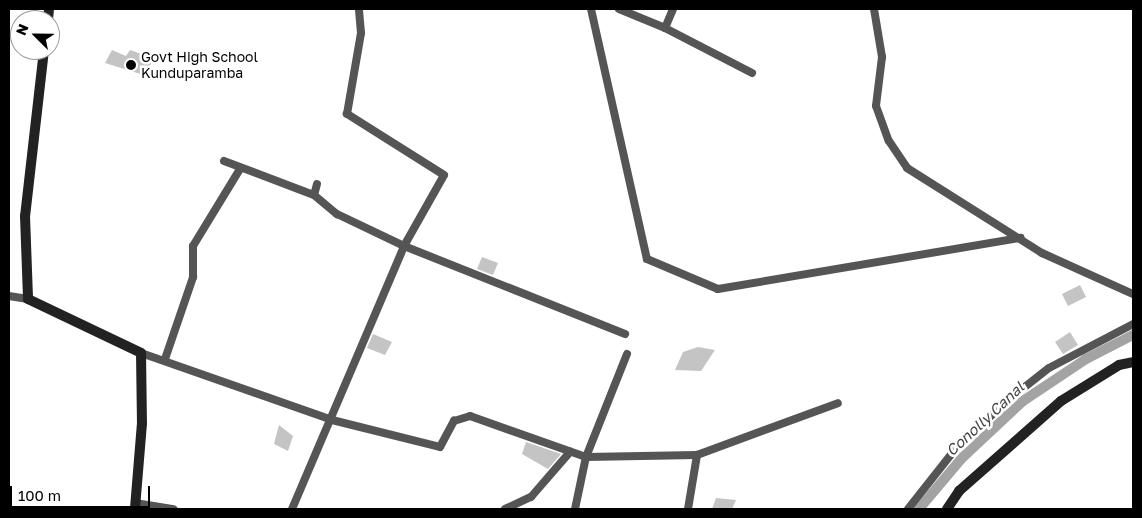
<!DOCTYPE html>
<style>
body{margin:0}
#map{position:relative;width:1142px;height:518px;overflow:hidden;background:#fff;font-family:"Golos Text",sans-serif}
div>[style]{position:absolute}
.canal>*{height:10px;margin:-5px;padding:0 5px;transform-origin:5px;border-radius:5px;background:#a3a3a3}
.building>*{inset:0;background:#c4c4c4}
.minor>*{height:8px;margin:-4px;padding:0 4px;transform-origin:4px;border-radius:4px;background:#555}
.secondary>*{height:10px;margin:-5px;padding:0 5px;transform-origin:5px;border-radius:5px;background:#222}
.dots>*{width:14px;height:14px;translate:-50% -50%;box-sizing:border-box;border:2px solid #fff;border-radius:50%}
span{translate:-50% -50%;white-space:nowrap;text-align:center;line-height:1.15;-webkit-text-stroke:5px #fff;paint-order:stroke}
.poi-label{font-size:14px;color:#000}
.left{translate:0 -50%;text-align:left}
.water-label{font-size:15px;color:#444;font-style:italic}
.frame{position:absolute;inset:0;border:10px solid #000;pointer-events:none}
.north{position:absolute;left:10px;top:10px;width:50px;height:50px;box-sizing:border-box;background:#fff;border:1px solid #999;border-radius:50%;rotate:293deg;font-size:14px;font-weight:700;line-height:20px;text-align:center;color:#000}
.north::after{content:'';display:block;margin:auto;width:18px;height:22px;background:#000;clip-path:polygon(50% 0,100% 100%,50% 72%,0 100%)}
.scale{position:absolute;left:10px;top:486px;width:140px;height:22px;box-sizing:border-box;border:2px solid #000;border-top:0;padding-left:6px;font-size:15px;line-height:18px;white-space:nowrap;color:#000;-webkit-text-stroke:4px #fff;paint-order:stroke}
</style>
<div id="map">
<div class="canal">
<div style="left:919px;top:509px;width:67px;rotate:-49.9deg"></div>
<div style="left:962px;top:458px;width:83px;rotate:-43.1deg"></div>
<div style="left:1023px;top:401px;width:76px;rotate:-33.7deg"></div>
<div style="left:1086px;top:359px;width:53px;rotate:-27.1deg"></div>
</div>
<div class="building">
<div style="clip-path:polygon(112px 50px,126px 56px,130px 50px,153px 58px,147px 76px,105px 63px)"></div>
<div style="clip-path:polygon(482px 257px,498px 263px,493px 275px,477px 269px)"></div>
<div style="clip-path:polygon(1080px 285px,1086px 297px,1068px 306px,1062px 294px)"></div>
<div style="clip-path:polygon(1070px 332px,1078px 345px,1063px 354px,1055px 342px)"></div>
<div style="clip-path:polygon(373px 334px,392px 342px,385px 355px,367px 348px)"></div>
<div style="clip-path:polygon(698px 347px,715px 350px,701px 371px,675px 370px,683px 352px)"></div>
<div style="clip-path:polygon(279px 425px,293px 436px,288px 451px,274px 444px)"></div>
<div style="clip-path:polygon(526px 442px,561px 454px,548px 469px,522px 454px)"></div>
<div style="clip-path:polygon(716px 498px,736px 500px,732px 509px,712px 509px)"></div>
</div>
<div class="minor">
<div style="left:591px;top:9px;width:256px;rotate:77.4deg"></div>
<div style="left:647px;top:259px;width:77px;rotate:22.9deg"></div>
<div style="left:718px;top:289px;width:307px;rotate:-9.6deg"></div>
<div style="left:619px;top:9px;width:50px;rotate:22.4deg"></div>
<div style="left:665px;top:28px;width:21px;rotate:-67deg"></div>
<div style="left:874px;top:9px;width:49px;rotate:80.5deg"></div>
<div style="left:882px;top:57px;width:49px;rotate:97deg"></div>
<div style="left:876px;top:106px;width:37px;rotate:70deg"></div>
<div style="left:889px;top:141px;width:32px;rotate:56deg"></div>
<div style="left:907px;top:168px;width:160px;rotate:32.2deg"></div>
<div style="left:1042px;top:253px;width:100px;rotate:24.3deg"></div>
<div style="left:665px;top:28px;width:98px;rotate:27.3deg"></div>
<div style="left:224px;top:161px;width:96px;rotate:20.7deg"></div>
<div style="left:317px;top:184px;width:11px;rotate:105deg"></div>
<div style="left:314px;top:195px;width:30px;rotate:40deg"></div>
<div style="left:337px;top:214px;width:74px;rotate:25.5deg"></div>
<div style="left:404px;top:246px;width:238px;rotate:21.7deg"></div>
<div style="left:9px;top:296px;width:19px;rotate:9deg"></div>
<div style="left:141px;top:353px;width:202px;rotate:19.3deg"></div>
<div style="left:332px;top:420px;width:111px;rotate:14deg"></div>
<div style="left:440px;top:447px;width:30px;rotate:-62deg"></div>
<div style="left:454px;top:421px;width:17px;rotate:-17deg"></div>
<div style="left:470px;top:416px;width:123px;rotate:19.5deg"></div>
<div style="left:586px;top:457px;width:111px;rotate:-1deg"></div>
<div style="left:165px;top:359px;width:87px;rotate:-71.1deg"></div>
<div style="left:193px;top:277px;width:31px;rotate:-90deg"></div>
<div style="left:193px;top:246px;width:90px;rotate:-58.6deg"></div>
<div style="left:135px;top:503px;width:39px;rotate:9deg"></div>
<div style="left:292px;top:509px;width:286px;rotate:-66.9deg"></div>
<div style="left:404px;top:246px;width:81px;rotate:-60.6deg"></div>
<div style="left:444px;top:175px;width:115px;rotate:-147.8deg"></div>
<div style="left:347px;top:114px;width:82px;rotate:-80.2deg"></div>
<div style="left:361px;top:33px;width:24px;rotate:-95deg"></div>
<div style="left:505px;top:509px;width:29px;rotate:-25deg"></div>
<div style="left:531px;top:497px;width:60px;rotate:-49.1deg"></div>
<div style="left:575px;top:509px;width:53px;rotate:-78.1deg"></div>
<div style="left:586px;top:457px;width:111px;rotate:-68.3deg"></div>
<div style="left:688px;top:509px;width:55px;rotate:-80.5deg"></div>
<div style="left:697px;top:455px;width:150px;rotate:-20.2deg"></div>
<div style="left:908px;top:509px;width:79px;rotate:-51.7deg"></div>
<div style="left:957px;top:447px;width:68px;rotate:-42.6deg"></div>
<div style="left:1007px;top:401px;width:53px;rotate:-38.2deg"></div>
<div style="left:1049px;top:368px;width:95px;rotate:-27.6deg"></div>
</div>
<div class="secondary">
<div style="left:48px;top:20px;width:11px;rotate:-85deg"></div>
<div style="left:44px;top:50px;width:167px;rotate:96.5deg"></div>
<div style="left:25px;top:216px;width:83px;rotate:87.9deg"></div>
<div style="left:28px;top:299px;width:125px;rotate:25.5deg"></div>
<div style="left:141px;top:353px;width:70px;rotate:89.2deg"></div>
<div style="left:142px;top:423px;width:86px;rotate:94.7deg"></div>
<div style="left:947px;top:509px;width:22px;rotate:-56deg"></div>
<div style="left:959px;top:491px;width:136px;rotate:-41.4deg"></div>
<div style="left:1061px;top:401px;width:68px;rotate:-31.8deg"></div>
<div style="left:1119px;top:365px;width:14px;rotate:-12deg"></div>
</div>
<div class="dots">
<div style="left:131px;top:65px;background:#000"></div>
</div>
<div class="poi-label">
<span class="left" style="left:141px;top:65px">Govt High School<br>Kunduparamba</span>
</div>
<div class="water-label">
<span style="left:985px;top:419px;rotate:-43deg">Conolly Canal</span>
</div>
<div class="frame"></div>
<div class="north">N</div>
<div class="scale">100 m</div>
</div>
